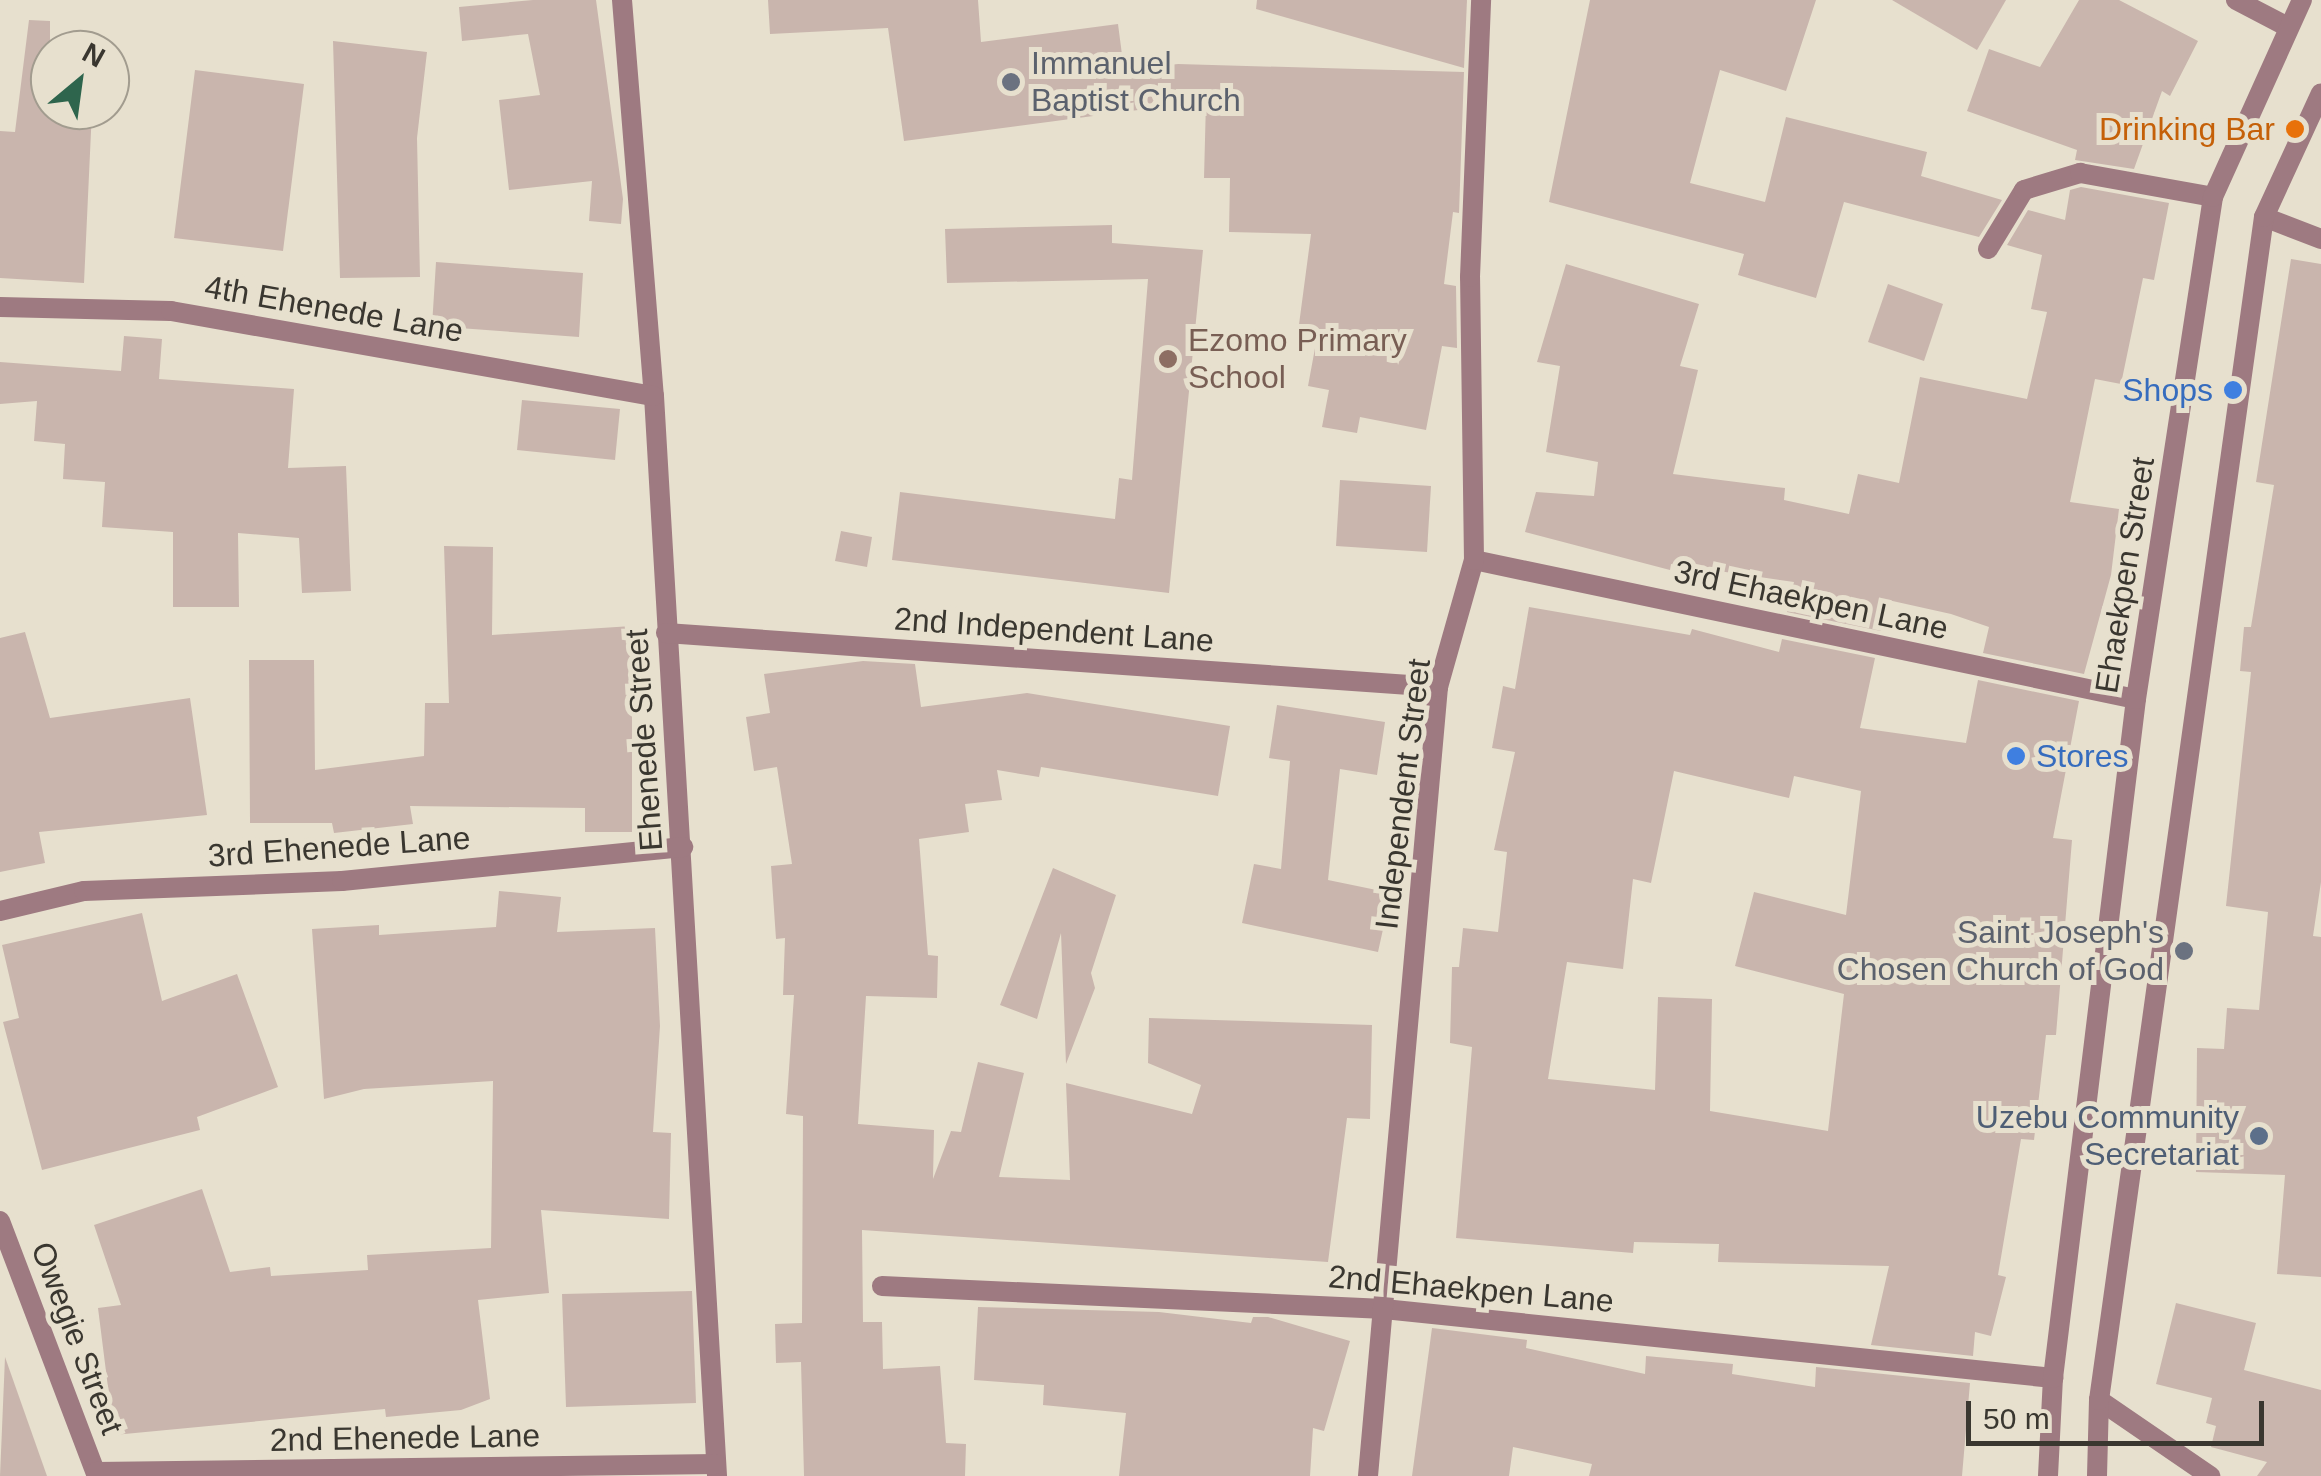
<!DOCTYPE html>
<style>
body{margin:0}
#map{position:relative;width:2321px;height:1476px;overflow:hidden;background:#e7e0ce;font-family:Helvetica,sans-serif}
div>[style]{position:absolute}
.building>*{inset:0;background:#c9b5ad}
.minor>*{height:20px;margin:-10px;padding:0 10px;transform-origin:10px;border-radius:10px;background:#9e7a81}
.tertiary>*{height:20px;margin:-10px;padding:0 10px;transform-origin:10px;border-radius:10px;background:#9e7a81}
.dots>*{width:28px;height:28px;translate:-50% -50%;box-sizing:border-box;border:5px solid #e7e0ce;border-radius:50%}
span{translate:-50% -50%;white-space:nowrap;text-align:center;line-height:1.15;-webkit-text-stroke:10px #e7e0ce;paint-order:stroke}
.worship-label{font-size:32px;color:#5b616d}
.left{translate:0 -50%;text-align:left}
.right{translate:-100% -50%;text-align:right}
.food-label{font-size:32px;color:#c56008}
.street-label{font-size:32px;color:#3a3730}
.education-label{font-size:32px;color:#785e54}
.shop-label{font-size:32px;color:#366cbe}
.service-label{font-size:32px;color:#4e5e75}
.north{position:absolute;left:30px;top:30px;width:100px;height:100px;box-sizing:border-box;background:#e7e0ce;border:2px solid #a29c8f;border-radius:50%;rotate:29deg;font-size:28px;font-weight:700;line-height:40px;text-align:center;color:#3a3730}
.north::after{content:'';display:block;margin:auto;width:35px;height:45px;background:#2e654d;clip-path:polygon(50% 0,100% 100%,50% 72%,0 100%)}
.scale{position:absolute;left:1966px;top:1401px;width:298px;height:45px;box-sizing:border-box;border:5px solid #3a3730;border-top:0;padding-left:12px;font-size:30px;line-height:35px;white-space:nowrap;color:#3a3730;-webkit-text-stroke:8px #e7e0ce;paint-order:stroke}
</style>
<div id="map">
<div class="building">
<div style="clip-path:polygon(533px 0,596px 0,623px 199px,621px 224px,589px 221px,592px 181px,509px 190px,499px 100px,540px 95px,528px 34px,462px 41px,459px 7px)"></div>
<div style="clip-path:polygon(768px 0,978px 0,981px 42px,1118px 24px,1124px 70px,1178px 64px,1464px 72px,1459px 213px,1453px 212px,1444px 284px,1456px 286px,1457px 348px,1442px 346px,1426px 430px,1360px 417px,1357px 433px,1322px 427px,1329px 390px,1308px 386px,1318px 332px,1298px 332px,1311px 234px,1229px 232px,1230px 178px,1204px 178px,1206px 101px,904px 141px,888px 28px,770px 34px)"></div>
<div style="clip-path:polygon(1257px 0,1467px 0,1464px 68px,1256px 9px)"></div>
<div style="clip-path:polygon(1590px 0,1816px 0,1786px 91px,1720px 70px,1690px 183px,1765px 202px,1786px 117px,1927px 152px,1921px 176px,2002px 200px,1979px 237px,1844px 202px,1816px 298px,1738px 275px,1744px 254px,1549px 202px)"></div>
<div style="clip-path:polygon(1892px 0,2006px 0,1977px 50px)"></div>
<div style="clip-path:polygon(2079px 0,2119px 0,2198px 41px,2170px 96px,2162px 91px,2134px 169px,2075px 160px,2077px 150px,1967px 111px,1989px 49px,2040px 67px)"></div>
<div style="clip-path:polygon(29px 20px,50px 21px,50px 110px,92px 110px,84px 283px,0 278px,0 131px,15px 132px)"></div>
<div style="clip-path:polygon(333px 41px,427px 52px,417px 138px,420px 277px,340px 278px)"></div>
<div style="clip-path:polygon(195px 70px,304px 84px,283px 251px,174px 238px)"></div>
<div style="clip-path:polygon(2081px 187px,2169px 203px,2154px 280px,2143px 278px,2121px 384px,2095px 379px,2070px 502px,2119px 509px,2111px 575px,2084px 674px,1983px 653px,1989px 627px,1951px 614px,1888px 600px,1881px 631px,1787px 612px,1794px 582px,1671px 564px,1670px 570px,1525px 532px,1536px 492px,1594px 496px,1598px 462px,1546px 452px,1560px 366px,1537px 362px,1566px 264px,1699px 304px,1680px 366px,1698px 370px,1673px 474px,1785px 488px,1784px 500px,1849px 514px,1858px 474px,1899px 483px,1920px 377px,2027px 399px,2047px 312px,2031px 309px,2042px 255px,2007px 245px,2028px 210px,2065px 220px,2070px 190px)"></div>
<div style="clip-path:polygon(1112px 225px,1112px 243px,1203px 250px,1169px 593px,892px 560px,900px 492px,1115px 519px,1119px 478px,1132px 480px,1148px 279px,947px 283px,945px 229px)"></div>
<div style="clip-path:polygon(2291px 259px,2321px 264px,2321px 882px,2313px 936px,2321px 937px,2321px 1277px,2277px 1274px,2285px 1175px,2196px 1172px,2197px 1048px,2224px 1049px,2227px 1008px,2259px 1010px,2268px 912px,2226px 906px,2251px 672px,2240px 671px,2244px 627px,2251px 627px,2274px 485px,2256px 482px)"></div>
<div style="clip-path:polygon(436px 262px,583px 273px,579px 337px,432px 326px)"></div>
<div style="clip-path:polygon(1888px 284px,1943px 304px,1924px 361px,1868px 342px)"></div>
<div style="clip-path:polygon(124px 336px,162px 339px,159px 379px,294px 389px,288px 468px,346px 466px,351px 591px,302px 593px,299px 538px,238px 533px,239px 607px,173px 607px,173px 532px,102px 527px,105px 482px,63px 479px,65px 444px,34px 441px,37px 401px,0 404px,0 362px,121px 371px)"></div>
<div style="clip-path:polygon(522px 400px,620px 409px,615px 460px,517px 450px)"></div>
<div style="clip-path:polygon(1340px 480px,1431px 486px,1427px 552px,1336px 546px)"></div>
<div style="clip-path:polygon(841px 531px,872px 537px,867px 567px,835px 561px)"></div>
<div style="clip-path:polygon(444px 546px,493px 547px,492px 635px,632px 626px,632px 832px,585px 832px,585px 808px,410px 806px,413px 824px,334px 833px,332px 823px,250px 823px,249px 660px,314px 660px,315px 770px,424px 756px,425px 703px,449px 703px)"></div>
<div style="clip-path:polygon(evenodd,1529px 607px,1690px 635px,1692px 629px,1779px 652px,1782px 639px,1875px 658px,1860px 728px,1966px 743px,1978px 680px,2079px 701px,2053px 838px,2072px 840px,2056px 1035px,2046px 1035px,2034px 1140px,2021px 1139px,1998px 1275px,2006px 1277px,1991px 1336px,1975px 1332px,1973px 1356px,1871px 1345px,1889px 1266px,1718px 1262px,1719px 1244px,1634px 1242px,1633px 1253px,1456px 1238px,1472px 1047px,1450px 1043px,1452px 967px,1459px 967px,1463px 928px,1498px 932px,1507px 852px,1494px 850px,1515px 752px,1492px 748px,1503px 686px,1515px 689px,1529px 607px,1674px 771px,1789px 798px,1794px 776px,1861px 791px,1846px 915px,1754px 892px,1735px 966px,1844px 994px,1828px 1131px,1710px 1111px,1712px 999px,1658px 997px,1655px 1090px,1548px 1079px,1567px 962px,1623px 969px,1633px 879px,1651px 883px,1674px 771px)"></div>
<div style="clip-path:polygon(25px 632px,50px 718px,190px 698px,207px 815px,39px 832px,45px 863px,0 872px,0 638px)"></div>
<div style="clip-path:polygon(863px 661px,915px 664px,921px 707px,1027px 693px,1230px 726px,1218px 796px,1041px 767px,1039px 777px,997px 770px,1002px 800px,965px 804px,969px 832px,919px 839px,928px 955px,938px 956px,937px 998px,866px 996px,858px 1124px,934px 1130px,933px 1179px,951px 1131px,961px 1132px,978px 1062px,1024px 1073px,999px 1177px,1070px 1180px,1066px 1083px,1192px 1114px,1201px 1085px,1148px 1063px,1149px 1018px,1372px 1025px,1370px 1119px,1347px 1118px,1328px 1262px,862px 1230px,863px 1322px,882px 1322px,883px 1369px,940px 1366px,946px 1443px,966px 1444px,965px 1476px,804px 1476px,801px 1362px,776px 1363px,775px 1324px,802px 1323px,803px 1116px,786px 1114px,794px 995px,783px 995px,785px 938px,776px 939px,771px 866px,792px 864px,777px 767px,754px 771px,746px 717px,770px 713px,764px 674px)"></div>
<div style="clip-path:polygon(1277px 705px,1385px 722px,1377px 775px,1340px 769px,1328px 880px,1391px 893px,1378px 952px,1242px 923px,1254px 864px,1281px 869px,1290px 761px,1269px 758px)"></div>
<div style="clip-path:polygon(1053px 868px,1116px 895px,1091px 973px,1095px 988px,1066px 1064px,1061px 933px,1037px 1019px,1000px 1005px)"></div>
<div style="clip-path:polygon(499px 891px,561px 897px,557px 932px,655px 928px,660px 1026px,653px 1132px,671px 1133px,669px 1219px,541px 1210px,549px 1293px,478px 1300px,490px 1399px,461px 1410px,386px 1417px,385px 1409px,114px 1435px,98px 1308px,121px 1305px,94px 1225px,202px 1189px,230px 1272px,270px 1267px,271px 1276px,368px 1270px,367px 1255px,491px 1248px,493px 1081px,364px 1089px,324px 1099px,312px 929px,379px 925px,379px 935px,496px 927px)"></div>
<div style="clip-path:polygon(142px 913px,162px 1001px,237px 974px,278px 1087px,197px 1117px,200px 1130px,42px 1170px,3px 1022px,19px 1018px,2px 945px)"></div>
<div style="clip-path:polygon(692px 1291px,696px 1403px,566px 1407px,562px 1294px)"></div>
<div style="clip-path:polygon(2176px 1303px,2256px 1323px,2244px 1370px,2321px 1390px,2321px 1476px,2257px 1476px,2267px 1462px,2211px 1447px,2216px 1426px,2206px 1423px,2212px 1398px,2156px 1384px)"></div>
<div style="clip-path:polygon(978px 1307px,1159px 1312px,1251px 1323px,1253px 1317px,1268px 1317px,1350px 1341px,1324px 1431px,1313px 1428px,1310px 1476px,1119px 1476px,1126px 1413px,1043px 1405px,1044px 1385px,974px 1380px)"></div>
<div style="clip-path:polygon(1432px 1328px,1527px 1340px,1526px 1348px,1645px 1374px,1646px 1356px,1733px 1364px,1732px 1374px,1815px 1387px,1816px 1367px,1970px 1383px,1962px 1476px,1589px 1476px,1592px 1464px,1513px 1447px,1509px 1476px,1412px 1476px)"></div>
<div style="clip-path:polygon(5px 1357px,47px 1476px,0 1476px)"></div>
</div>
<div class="minor">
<div style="left:622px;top:0;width:397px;rotate:85.4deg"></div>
<div style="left:654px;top:396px;width:1082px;rotate:86.66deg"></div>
<div style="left:2236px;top:0;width:56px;rotate:27.5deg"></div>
<div style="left:2264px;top:217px;width:61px;rotate:21.1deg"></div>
<div style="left:1988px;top:249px;width:69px;rotate:-58.6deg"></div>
<div style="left:2024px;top:190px;width:59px;rotate:-16.9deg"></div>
<div style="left:2080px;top:173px;width:135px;rotate:10.2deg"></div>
<div style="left:0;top:307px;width:171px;rotate:1.3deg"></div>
<div style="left:171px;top:311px;width:490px;rotate:10deg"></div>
<div style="left:1474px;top:560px;width:676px;rotate:11.86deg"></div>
<div style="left:666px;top:633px;width:774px;rotate:4deg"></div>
<div style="left:0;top:911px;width:86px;rotate:-13.4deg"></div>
<div style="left:84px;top:891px;width:258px;rotate:-2.2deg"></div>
<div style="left:342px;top:881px;width:343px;rotate:-5.7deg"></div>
<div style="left:0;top:1221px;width:273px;rotate:69.2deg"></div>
<div style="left:882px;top:1286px;width:503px;rotate:2.62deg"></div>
<div style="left:1384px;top:1309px;width:673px;rotate:5.89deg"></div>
<div style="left:2099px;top:1400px;width:135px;rotate:34.4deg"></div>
<div style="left:96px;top:1472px;width:620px;rotate:-0.74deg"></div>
<div style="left:1368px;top:1476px;width:792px;rotate:-84.93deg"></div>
<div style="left:1438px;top:687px;width:132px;rotate:-74.2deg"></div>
<div style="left:1474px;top:560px;width:283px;rotate:-90.8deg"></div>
<div style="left:1470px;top:277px;width:277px;rotate:-87.7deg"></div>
</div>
<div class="tertiary">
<div style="left:2048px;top:1476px;width:98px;rotate:-87.1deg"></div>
<div style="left:2053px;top:1378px;width:684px;rotate:-83.03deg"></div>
<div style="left:2136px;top:699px;width:508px;rotate:-81.28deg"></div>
<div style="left:2213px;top:197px;width:216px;rotate:-65.7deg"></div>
<div style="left:2097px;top:1476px;width:76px;rotate:-88.5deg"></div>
<div style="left:2099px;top:1400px;width:1194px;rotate:-82.06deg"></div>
<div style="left:2264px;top:217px;width:136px;rotate:-65.3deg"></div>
</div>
<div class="dots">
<div style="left:1011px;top:82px;background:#6b7280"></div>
<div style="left:2295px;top:129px;background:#e8710a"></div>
<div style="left:1168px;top:359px;background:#8d6e63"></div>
<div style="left:2233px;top:390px;background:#3f7fe0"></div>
<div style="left:2016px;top:756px;background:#3f7fe0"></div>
<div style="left:2184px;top:951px;background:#6b7280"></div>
<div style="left:2259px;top:1136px;background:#5c6f8a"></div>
</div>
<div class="worship-label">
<span class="left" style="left:1031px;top:82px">Immanuel<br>Baptist Church</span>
<span class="right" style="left:2164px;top:951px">Saint Joseph's<br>Chosen Church of God</span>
</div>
<div class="food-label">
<span class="right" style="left:2275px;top:129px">Drinking Bar</span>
</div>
<div class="street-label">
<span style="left:334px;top:309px;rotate:10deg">4th Ehenede Lane</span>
<span style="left:2125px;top:575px;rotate:-81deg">Ehaekpen Street</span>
<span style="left:1811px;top:600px;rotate:12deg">3rd Ehaekpen Lane</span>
<span style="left:1054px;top:630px;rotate:4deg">2nd Independent Lane</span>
<span style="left:644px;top:740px;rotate:-94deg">Ehenede Street</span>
<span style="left:1403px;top:794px;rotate:-83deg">Independent Street</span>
<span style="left:339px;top:847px;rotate:-4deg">3rd Ehenede Lane</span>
<span style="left:1471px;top:1289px;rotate:5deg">2nd Ehaekpen Lane</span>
<span style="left:77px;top:1338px;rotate:69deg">Owegie Street</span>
<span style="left:405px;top:1438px;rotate:-1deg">2nd Ehenede Lane</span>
</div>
<div class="education-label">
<span class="left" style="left:1188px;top:359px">Ezomo Primary<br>School</span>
</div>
<div class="shop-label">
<span class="right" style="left:2213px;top:390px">Shops</span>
<span class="left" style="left:2036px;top:756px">Stores</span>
</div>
<div class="service-label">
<span class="right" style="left:2239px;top:1136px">Uzebu Community<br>Secretariat</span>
</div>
<div class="north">N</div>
<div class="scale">50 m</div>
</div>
